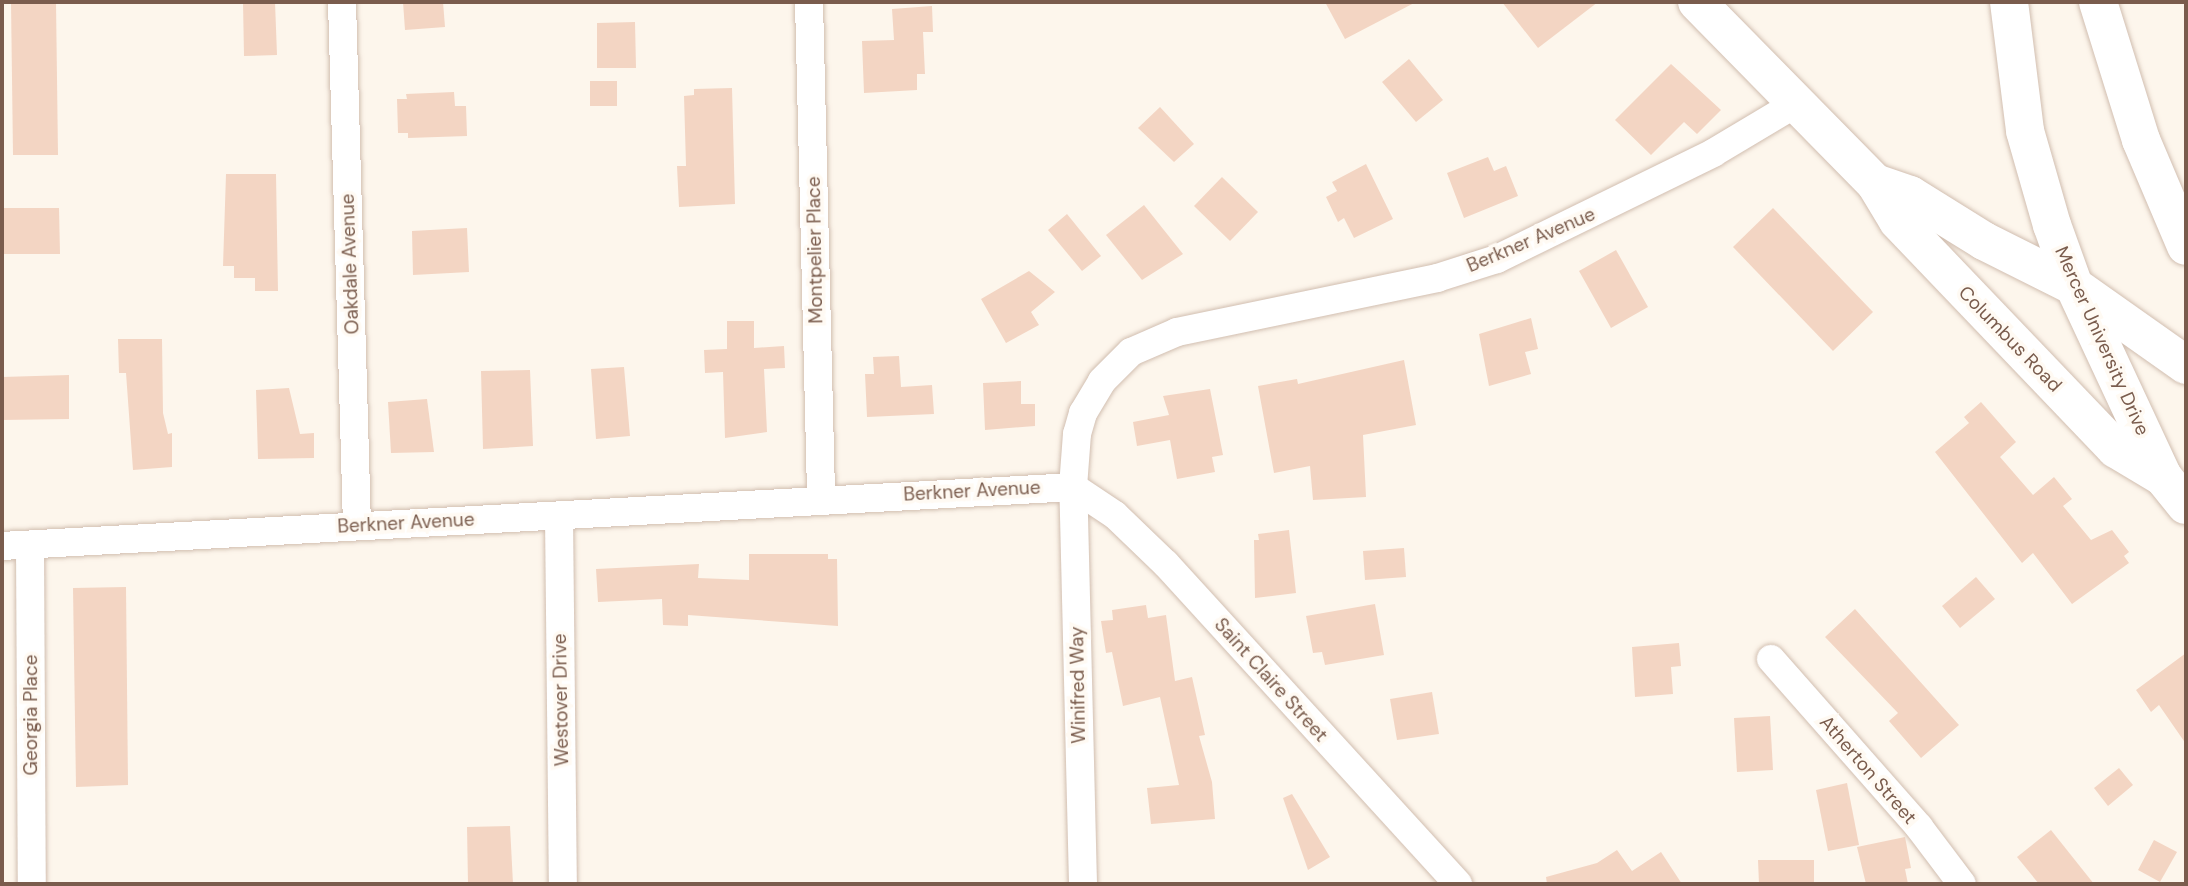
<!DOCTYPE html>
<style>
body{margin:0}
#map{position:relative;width:2188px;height:886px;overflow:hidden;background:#fdf6ec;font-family:"DM Sans",sans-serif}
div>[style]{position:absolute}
.building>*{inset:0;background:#f3d5c3}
.roads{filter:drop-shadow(0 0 2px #d1beb0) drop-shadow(0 0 2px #d1beb0)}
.street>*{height:28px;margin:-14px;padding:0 14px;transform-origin:14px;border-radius:14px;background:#fff}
.secondary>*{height:38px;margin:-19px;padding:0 19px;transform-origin:19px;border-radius:19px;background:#fff}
span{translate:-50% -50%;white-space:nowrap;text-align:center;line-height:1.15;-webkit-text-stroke:7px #fffaf3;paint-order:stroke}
.street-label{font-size:19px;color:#7a5c4d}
.frame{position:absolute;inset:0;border:4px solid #7a5c4d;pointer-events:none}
</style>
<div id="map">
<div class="building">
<div style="clip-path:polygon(11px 2px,56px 2px,58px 155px,13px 155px)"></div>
<div style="clip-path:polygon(243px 2px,275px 2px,277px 55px,244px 56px)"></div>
<div style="clip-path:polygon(403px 2px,443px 2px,445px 27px,405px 30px)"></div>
<div style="clip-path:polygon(1325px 2px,1416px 2px,1345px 39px)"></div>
<div style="clip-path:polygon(1502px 2px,1598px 2px,1538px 48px)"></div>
<div style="clip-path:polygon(932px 6px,933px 32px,923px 32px,925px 74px,917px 74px,917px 90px,864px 93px,862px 41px,894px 40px,892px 9px)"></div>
<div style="clip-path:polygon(635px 22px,636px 68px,597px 68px,597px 23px)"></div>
<div style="clip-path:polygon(1409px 59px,1443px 100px,1416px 122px,1382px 82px)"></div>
<div style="clip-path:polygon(1671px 64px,1721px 110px,1697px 134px,1684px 122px,1651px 155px,1615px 120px)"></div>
<div style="clip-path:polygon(590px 81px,617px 81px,617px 106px,590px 106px)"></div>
<div style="clip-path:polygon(732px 88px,735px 204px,679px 207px,677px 166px,686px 166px,684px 96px,694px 95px,694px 89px)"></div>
<div style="clip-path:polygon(454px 92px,455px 106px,466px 106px,467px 136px,408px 138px,408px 133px,398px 133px,397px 99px,407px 99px,406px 94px)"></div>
<div style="clip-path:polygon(1160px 107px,1194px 144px,1174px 162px,1138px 128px)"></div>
<div style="clip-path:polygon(1488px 157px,1494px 171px,1506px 166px,1518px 196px,1464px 218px,1447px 173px)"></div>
<div style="clip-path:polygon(1366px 164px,1393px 219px,1354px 238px,1344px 218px,1338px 222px,1326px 197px,1337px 191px,1332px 182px)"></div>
<div style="clip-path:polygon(226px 174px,276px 174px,278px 291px,255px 291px,255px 278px,234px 278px,234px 266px,223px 266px)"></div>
<div style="clip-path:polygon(1222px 177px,1258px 212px,1230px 241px,1194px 206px)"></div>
<div style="clip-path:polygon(1144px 205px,1183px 254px,1142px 280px,1106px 235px)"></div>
<div style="clip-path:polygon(2px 208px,59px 208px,60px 254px,2px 254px)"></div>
<div style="clip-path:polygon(1773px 208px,1873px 312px,1833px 351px,1733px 247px)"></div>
<div style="clip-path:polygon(1067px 214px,1101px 256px,1082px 271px,1048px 230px)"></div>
<div style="clip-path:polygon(467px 228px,469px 272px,413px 275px,412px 231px)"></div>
<div style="clip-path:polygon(1616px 250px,1648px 307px,1611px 328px,1579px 271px)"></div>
<div style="clip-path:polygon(1029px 271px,1055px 292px,1031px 312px,1039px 325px,1006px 343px,981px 299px)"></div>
<div style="clip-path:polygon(1531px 318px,1538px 349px,1525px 352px,1531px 374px,1489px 386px,1479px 334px)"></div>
<div style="clip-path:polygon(727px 321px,754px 321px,754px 348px,784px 346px,785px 368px,764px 369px,767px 432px,725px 438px,723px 372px,705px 373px,704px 350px,727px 349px)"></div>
<div style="clip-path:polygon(118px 339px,162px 339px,163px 413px,168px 434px,172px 433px,172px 467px,133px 470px,126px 373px,119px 373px)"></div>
<div style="clip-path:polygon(899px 356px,901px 387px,932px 385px,934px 414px,867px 417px,865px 374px,874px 374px,873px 357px)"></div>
<div style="clip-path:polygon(1404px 360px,1416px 425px,1363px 435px,1366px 497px,1313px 500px,1310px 466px,1274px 473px,1258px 386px,1297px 379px,1298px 384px)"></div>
<div style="clip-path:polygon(624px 367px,630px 436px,596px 439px,591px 369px)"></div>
<div style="clip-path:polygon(530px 370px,533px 446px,483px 449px,481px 371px)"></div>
<div style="clip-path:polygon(69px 375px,69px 419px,2px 420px,2px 377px)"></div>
<div style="clip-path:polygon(1021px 381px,1021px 404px,1035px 404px,1035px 426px,985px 430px,983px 383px)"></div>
<div style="clip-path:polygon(289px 388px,300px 434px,314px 433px,314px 458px,258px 459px,256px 390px)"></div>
<div style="clip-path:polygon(1210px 389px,1223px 455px,1212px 457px,1215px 472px,1177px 479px,1170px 440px,1137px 446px,1133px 422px,1169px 415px,1163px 396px)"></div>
<div style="clip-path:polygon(427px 399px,434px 452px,391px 453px,388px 402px)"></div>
<div style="clip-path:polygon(1981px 402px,2016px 442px,2000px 457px,2033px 495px,2054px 477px,2072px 499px,2063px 506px,2091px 540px,2112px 530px,2129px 552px,2124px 556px,2129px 563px,2072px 604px,2033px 553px,2022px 563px,1935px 452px,1969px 423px,1964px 417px)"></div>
<div style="clip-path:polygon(1289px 530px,1296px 593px,1255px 598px,1254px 540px,1259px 540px,1258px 534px)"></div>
<div style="clip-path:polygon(1404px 548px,1406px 577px,1365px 580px,1363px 551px)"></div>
<div style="clip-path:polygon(749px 554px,828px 554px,828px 559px,837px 559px,838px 626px,688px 615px,688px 626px,663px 625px,662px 599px,598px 602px,596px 569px,699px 564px,698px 578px,749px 580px)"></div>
<div style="clip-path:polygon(1976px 577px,1995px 599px,1960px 628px,1942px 606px)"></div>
<div style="clip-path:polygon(126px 587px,128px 785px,76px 787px,73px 588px)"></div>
<div style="clip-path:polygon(1375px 604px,1384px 655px,1325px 665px,1322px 652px,1313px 653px,1306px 616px)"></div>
<div style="clip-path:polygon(1146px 605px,1148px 618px,1166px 615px,1175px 681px,1192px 677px,1205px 735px,1199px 736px,1212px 782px,1215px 819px,1151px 824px,1147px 788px,1179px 785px,1160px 697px,1123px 706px,1112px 652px,1106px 653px,1101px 621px,1113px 620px,1112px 610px)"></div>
<div style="clip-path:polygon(1855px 609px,1959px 725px,1921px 758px,1889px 721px,1898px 713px,1825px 637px)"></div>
<div style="clip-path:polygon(1679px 643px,1681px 666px,1671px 667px,1673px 694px,1635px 697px,1632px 647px)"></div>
<div style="clip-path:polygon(2186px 653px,2186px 744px,2159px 705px,2151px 712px,2136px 690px)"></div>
<div style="clip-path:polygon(1432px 692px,1439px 734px,1397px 740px,1390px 699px)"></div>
<div style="clip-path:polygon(1770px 716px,1773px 770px,1737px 772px,1734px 718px)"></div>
<div style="clip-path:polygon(2119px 768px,2133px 785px,2108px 806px,2094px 788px)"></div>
<div style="clip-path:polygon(1847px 783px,1859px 845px,1828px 851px,1816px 790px)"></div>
<div style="clip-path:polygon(1292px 794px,1330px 857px,1308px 870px,1283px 798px)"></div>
<div style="clip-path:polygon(510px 826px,513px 884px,468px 884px,467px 827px)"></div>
<div style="clip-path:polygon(2051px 830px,2094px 884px,2039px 884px,2017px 857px)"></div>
<div style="clip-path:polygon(1905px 837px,1911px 868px,1905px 869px,1908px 884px,1866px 884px,1857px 847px)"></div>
<div style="clip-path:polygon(2154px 840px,2177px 852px,2160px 882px,2138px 870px)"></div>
<div style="clip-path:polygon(1617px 850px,1632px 871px,1661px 852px,1682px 884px,1547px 884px,1546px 877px,1597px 863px)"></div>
<div style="clip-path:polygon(1758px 860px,1814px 860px,1814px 884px,1759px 884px)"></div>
</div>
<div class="roads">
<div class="street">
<div style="left:342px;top:2px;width:523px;rotate:88.36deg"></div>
<div style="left:809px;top:2px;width:496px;rotate:88.6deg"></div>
<div style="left:1073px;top:487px;width:50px;rotate:33.7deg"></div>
<div style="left:1115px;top:515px;width:71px;rotate:43.9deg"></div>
<div style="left:1166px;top:564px;width:433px;rotate:47.6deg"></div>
<div style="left:559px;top:516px;width:368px;rotate:89.4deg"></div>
<div style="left:30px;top:545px;width:339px;rotate:89.7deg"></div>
<div style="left:2px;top:546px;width:1073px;rotate:-3.15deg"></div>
<div style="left:1771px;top:659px;width:224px;rotate:48.6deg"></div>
<div style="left:1919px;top:827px;width:71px;rotate:53deg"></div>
<div style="left:1083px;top:884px;width:397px;rotate:-91.4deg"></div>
<div style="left:1073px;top:487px;width:53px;rotate:-85.7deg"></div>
<div style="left:1077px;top:434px;width:22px;rotate:-74deg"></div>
<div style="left:1083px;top:413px;width:37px;rotate:-59deg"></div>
<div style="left:1102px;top:381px;width:41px;rotate:-45deg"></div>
<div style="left:1131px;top:352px;width:50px;rotate:-23.5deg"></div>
<div style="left:1177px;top:332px;width:266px;rotate:-11.7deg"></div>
<div style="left:1437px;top:278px;width:63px;rotate:-17.6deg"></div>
<div style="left:1497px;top:259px;width:241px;rotate:-26.1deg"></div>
<div style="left:1713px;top:153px;width:98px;rotate:-30.8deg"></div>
</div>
<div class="secondary">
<div style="left:1697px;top:2px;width:254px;rotate:45.5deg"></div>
<div style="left:1875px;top:183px;width:44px;rotate:58.8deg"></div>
<div style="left:1898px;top:221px;width:315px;rotate:46.3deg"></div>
<div style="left:2116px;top:449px;width:55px;rotate:30.8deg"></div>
<div style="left:2009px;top:2px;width:130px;rotate:82.9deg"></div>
<div style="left:2025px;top:131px;width:98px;rotate:74deg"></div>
<div style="left:2052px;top:225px;width:65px;rotate:70.2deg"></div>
<div style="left:2074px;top:286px;width:211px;rotate:65deg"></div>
<div style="left:2163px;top:477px;width:36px;rotate:51deg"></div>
<div style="left:2098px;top:2px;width:145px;rotate:72.7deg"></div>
<div style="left:2141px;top:140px;width:115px;rotate:67deg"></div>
<div style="left:1875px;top:183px;width:37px;rotate:19deg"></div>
<div style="left:1910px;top:195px;width:87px;rotate:31.9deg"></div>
<div style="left:1984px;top:241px;width:101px;rotate:26.6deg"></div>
<div style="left:2074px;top:286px;width:137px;rotate:35.2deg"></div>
</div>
</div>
<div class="street-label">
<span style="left:1531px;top:240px;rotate:-23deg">Berkner Avenue</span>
<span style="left:815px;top:250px;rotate:-91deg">Montpelier Place</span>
<span style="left:350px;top:264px;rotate:-92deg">Oakdale Avenue</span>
<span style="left:2010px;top:339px;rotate:46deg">Columbus Road</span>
<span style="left:2102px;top:341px;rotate:66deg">Mercer University Drive</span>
<span style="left:972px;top:491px;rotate:-3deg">Berkner Avenue</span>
<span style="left:406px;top:523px;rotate:-3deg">Berkner Avenue</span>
<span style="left:1271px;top:680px;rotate:48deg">Saint Claire Street</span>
<span style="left:1078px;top:685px;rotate:-91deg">Winifred Way</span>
<span style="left:561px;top:700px;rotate:-91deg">Westover Drive</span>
<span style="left:31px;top:715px;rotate:-90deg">Georgia Place</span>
<span style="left:1868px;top:770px;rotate:49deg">Atherton Street</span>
</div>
<div class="frame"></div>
</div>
